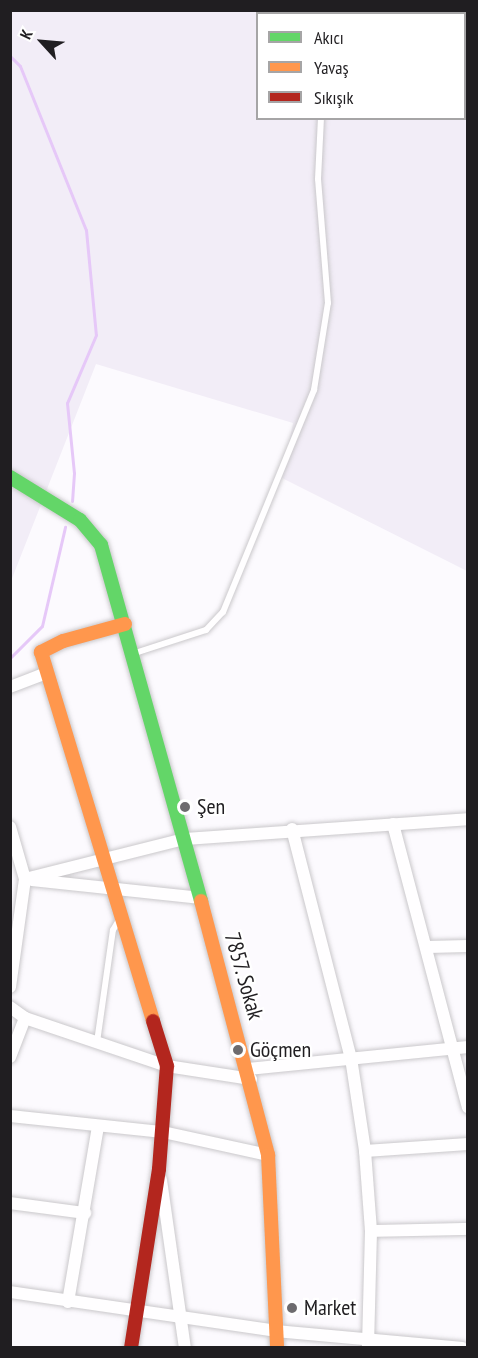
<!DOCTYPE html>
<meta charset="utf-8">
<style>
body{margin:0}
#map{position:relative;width:478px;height:1358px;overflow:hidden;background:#fcfafe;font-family:"PT Sans Narrow",sans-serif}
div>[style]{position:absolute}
.built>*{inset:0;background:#f2edf7}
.stream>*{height:3px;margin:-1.5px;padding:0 1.5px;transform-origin:1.5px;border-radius:1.5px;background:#e6c8f8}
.roads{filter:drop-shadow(0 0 2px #cac8cb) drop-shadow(0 0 2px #cac8cb)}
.lane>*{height:6px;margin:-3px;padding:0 3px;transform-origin:3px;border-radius:3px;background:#fffeff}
.street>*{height:12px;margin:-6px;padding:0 6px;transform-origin:6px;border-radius:6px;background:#fffeff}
.fast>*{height:14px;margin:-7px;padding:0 7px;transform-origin:7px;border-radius:7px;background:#63d668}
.slow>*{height:14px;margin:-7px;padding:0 7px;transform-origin:7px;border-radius:7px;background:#ff974d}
.jam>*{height:14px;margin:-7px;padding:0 7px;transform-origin:7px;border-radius:7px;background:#b3261e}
.dots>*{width:16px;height:16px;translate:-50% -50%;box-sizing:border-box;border:3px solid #fff;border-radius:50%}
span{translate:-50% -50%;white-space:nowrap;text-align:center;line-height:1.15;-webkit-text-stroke:4.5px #fff;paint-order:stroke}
.poi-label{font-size:22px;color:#201e21}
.left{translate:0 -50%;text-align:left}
.street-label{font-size:22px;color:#201e21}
.frame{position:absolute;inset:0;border:12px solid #201e21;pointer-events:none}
.legend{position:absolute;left:256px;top:12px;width:210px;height:108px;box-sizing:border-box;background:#fff;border:2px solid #a6a5a6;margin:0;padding:8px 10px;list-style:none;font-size:18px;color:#201e21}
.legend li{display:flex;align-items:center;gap:12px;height:30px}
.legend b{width:30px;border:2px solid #a6a5a6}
.north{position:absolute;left:12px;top:12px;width:60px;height:60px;-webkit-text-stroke:4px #fff;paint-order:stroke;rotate:296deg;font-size:16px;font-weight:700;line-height:24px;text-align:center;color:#201e21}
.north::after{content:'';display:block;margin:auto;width:21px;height:27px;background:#201e21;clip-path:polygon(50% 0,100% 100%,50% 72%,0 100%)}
</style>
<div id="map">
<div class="built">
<div style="clip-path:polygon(evenodd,11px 11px,467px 11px,467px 571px,282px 478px,293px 423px,96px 364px,11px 581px,11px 11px,258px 14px,464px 14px,464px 118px,258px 118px,258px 14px)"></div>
</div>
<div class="stream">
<div style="left:10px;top:56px;width:14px;rotate:45deg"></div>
<div style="left:20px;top:66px;width:177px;rotate:68.1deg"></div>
<div style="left:86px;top:230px;width:105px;rotate:84.6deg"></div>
<div style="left:96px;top:335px;width:74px;rotate:113.1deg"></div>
<div style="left:67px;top:403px;width:70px;rotate:84.3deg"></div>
<div style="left:74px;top:473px;width:28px;rotate:94deg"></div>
<div style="left:10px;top:658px;width:45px;rotate:-45deg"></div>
<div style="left:42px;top:626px;width:102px;rotate:-76.9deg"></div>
</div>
<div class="roads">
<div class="lane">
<div style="left:317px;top:10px;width:4px;rotate:76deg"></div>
<div style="left:132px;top:654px;width:78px;rotate:-18deg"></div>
<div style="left:206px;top:630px;width:25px;rotate:-47deg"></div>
<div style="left:223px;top:612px;width:240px;rotate:-67.7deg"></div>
<div style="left:314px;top:390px;width:88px;rotate:-80.9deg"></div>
<div style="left:328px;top:303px;width:124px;rotate:-94.6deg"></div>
<div style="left:318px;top:179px;width:61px;rotate:-87.2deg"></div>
<div style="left:97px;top:1042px;width:113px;rotate:-81.9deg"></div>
<div style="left:113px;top:930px;width:12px;rotate:-59deg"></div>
</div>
<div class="street">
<div style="left:10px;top:687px;width:40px;rotate:-21deg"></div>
<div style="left:393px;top:824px;width:293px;rotate:75.2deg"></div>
<div style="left:10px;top:827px;width:54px;rotate:73.9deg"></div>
<div style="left:25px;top:879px;width:109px;rotate:97.9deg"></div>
<div style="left:292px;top:829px;width:236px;rotate:75.6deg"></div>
<div style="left:351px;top:1058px;width:94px;rotate:81.4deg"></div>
<div style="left:365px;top:1151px;width:80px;rotate:85.7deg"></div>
<div style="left:371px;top:1231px;width:117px;rotate:91.5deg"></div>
<div style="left:25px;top:879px;width:164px;rotate:-14.1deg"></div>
<div style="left:184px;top:839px;width:285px;rotate:-4deg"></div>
<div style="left:32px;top:880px;width:170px;rotate:6.1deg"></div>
<div style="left:428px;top:947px;width:40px;rotate:-1.4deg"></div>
<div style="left:10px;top:1007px;width:19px;rotate:36deg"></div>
<div style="left:25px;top:1018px;width:150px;rotate:18.7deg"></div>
<div style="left:167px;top:1066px;width:85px;rotate:8.8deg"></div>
<div style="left:10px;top:1057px;width:42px;rotate:-69deg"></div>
<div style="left:248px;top:1069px;width:221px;rotate:-5.7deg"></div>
<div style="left:10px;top:1116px;width:154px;rotate:6deg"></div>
<div style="left:163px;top:1132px;width:107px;rotate:12.4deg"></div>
<div style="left:365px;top:1151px;width:103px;rotate:-3.9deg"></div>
<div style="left:161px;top:1180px;width:170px;rotate:81.9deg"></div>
<div style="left:10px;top:1203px;width:76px;rotate:7.6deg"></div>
<div style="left:371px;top:1231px;width:97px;rotate:-1.2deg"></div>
<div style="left:10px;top:1292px;width:269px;rotate:8.3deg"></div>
<div style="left:276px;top:1331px;width:187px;rotate:5.2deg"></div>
<div style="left:68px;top:1302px;width:178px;rotate:-80.3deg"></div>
</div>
<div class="fast">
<div style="left:10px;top:477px;width:82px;rotate:31.6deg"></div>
<div style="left:80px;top:520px;width:33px;rotate:50deg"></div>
<div style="left:101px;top:545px;width:370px;rotate:74.3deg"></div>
</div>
<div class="slow">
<div style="left:125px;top:624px;width:64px;rotate:164.7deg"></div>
<div style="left:63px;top:641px;width:25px;rotate:153deg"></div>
<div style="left:41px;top:652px;width:386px;rotate:73.1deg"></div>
<div style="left:201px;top:901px;width:263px;rotate:75.2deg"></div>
<div style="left:268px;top:1155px;width:193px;rotate:87.3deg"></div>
</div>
<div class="jam">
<div style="left:131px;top:1348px;width:181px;rotate:-81.1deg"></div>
<div style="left:159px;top:1169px;width:103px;rotate:-85.6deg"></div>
<div style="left:167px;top:1066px;width:47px;rotate:-107.3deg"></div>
</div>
</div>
<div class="dots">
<div style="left:185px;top:807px;background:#6d6b6e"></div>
<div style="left:238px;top:1050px;background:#6d6b6e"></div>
<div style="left:292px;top:1308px;background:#6d6b6e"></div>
</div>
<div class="poi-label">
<span class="left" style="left:197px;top:807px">Şen</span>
<span class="left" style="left:250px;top:1050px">Göçmen</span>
<span class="left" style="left:304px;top:1308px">Market</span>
</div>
<div class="street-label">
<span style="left:244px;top:976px;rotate:74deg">7857. Sokak</span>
</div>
<div class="frame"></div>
<ul class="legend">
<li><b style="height:8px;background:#63d668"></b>Akıcı</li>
<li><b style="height:8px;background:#ff974d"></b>Yavaş</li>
<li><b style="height:8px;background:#b3261e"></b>Sıkışık</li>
</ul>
<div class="north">K</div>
</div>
